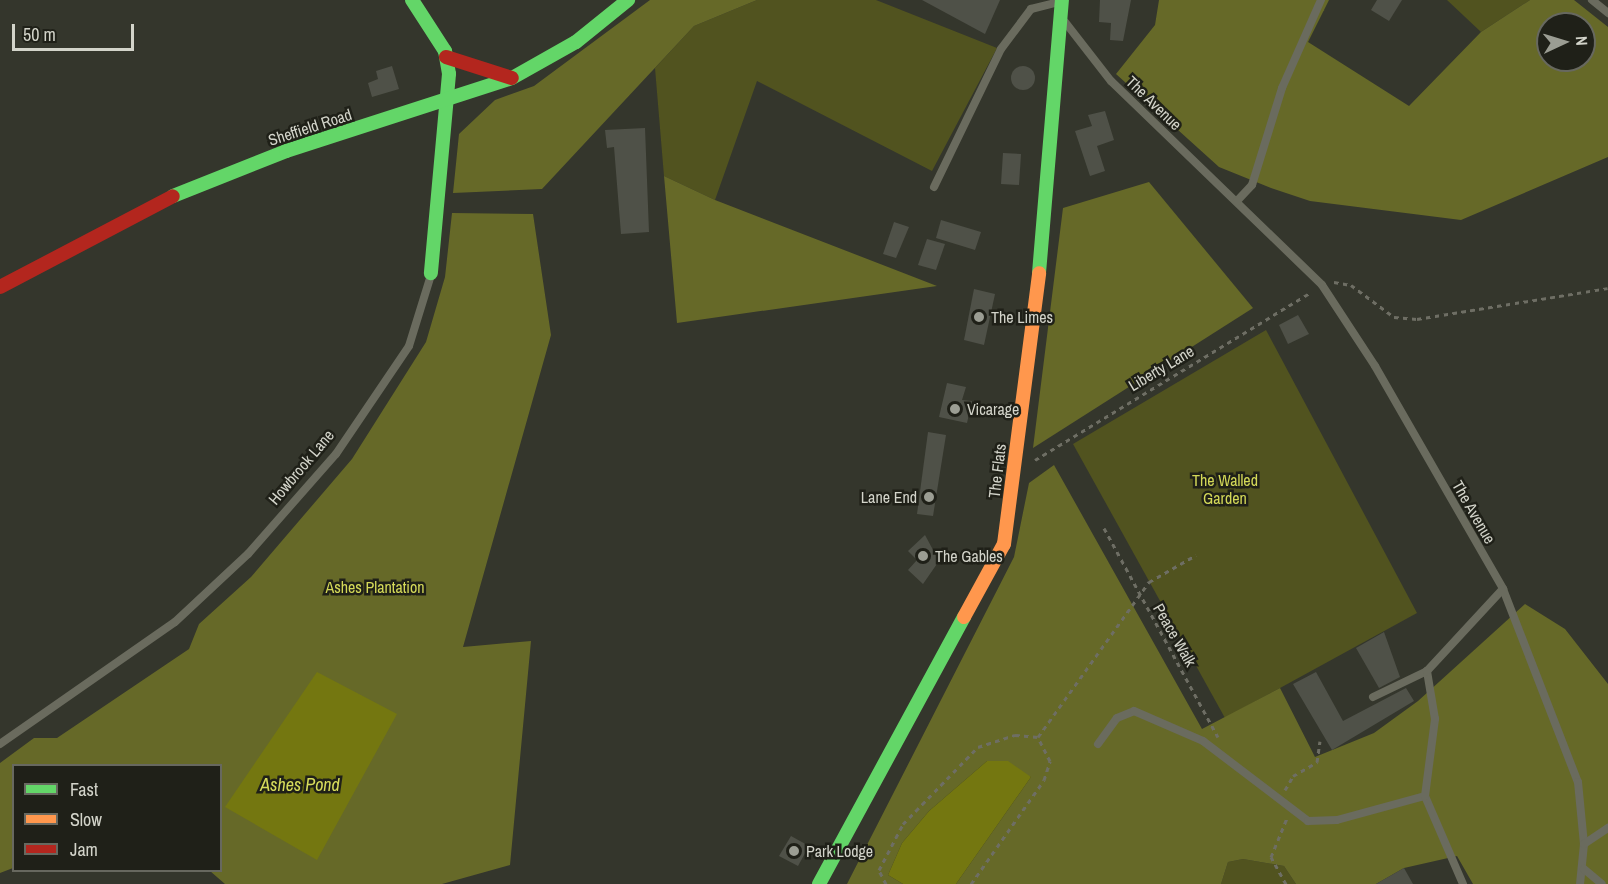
<!DOCTYPE html>
<style>
body{margin:0}
#map{position:relative;width:1608px;height:884px;overflow:hidden;background:#34362c;font-family:"Archivo Narrow",sans-serif}
div>[style]{position:absolute}
.green>*{inset:0;background:#51531f}
.forest>*{inset:0;background:#666928}
.water>*{inset:0;background:#747710}
.building>*{inset:0;background:#4f5148}
.round{border-radius:50%}
.path>*{height:3px;margin-top:-1.5px;transform-origin:0;background:repeating-linear-gradient(90deg,#6e6e64 0 4.5px,transparent 0 9px)}
.lane>*{height:8px;margin:-4px;padding:0 4px;transform-origin:4px;border-radius:4px;background:#6a6b5e}
.fast>*{height:14px;margin:-7px;padding:0 7px;transform-origin:7px;border-radius:7px;background:#63d668}
.slow>*{height:14px;margin:-7px;padding:0 7px;transform-origin:7px;border-radius:7px;background:#ff974d}
.jam>*{height:14px;margin:-7px;padding:0 7px;transform-origin:7px;border-radius:7px;background:#b3261e}
.dots>*{width:16px;height:16px;translate:-50% -50%;box-sizing:border-box;border:3px solid #1f2018;border-radius:50%}
span{translate:-50% -50%;white-space:nowrap;text-align:center;line-height:1.15;-webkit-text-stroke:5px #1f2018;paint-order:stroke}
.street-label{font-size:16px;color:#d3d4ca}
.poi-label{font-size:16px;color:#d3d4ca}
.left{translate:0 -50%;text-align:left}
.right{translate:-100% -50%;text-align:right}
.park-label{font-size:16px;color:#d4d958}
.water-label{font-size:18px;color:#d7dc5b;font-style:italic}
.legend{position:absolute;left:12px;top:764px;width:210px;height:108px;box-sizing:border-box;background:#1f2018;border:2px solid #67685f;margin:0;padding:8px 10px;list-style:none;font-size:18px;color:#d3d4ca}
.legend li{display:flex;align-items:center;gap:12px;height:30px}
.legend b{width:30px;border:2px solid #67685f}
.north{position:absolute;left:1536px;top:12px;width:60px;height:60px;box-sizing:border-box;background:#1f2018;border:2px solid #67685f;border-radius:50%;rotate:86deg;font-size:16px;font-weight:700;line-height:24px;text-align:center;color:#d3d4ca}
.north::after{content:'';display:block;margin:auto;width:21px;height:27px;background:#9b9d93;clip-path:polygon(50% 0,100% 100%,50% 72%,0 100%)}
.scale{position:absolute;left:12px;top:24px;width:122px;height:27px;box-sizing:border-box;border:3px solid #d3d4ca;border-top:0;padding-left:8px;font-size:18px;line-height:21px;white-space:nowrap;color:#d3d4ca;-webkit-text-stroke:4px #1f2018;paint-order:stroke}
</style>
<div id="map">
<div class="green">
<div style="clip-path:polygon(757px 0,876px 0,997px 48px,932px 171px,757px 81px,715px 200px,664px 176px,655px 68px,694px 26px)"></div>
<div style="clip-path:polygon(1447px 0,1530px 0,1481px 32px)"></div>
<div style="clip-path:polygon(1266px 330px,1417px 613px,1225px 718px,1073px 444px)"></div>
<div style="clip-path:polygon(1243px 859px,1284px 866px,1296px 884px,1221px 884px,1228px 862px)"></div>
</div>
<div class="forest">
<div style="clip-path:polygon(650px 0,757px 0,694px 26px,542px 189px,453px 193px,459px 134px,495px 100px,534px 86px)"></div>
<div style="clip-path:polygon(evenodd,1159px 0,1329px 0,1308px 42px,1409px 106px,1481px 32px,1530px 0,1574px 0,1608px 27px,1608px 157px,1461px 220px,1310px 201px,1271px 188px,1219px 167px,1116px 74px,1155px 25px,1159px 0,1548px 24px,1584px 24px,1584px 60px,1548px 60px,1548px 24px)"></div>
<div style="clip-path:polygon(664px 176px,715px 200px,937px 286px,677px 323px)"></div>
<div style="clip-path:polygon(1149px 182px,1253px 308px,1033px 448px,1063px 208px)"></div>
<div style="clip-path:polygon(452px 213px,533px 214px,551px 335px,463px 647px,531px 641px,510px 865px,442px 884px,225px 884px,210px 871px,220px 870px,220px 766px,14px 766px,13px 868px,0 873px,0 763px,34px 738px,57px 738px,189px 649px,199px 624px,251px 577px,352px 459px,426px 342px,445px 277px)"></div>
<div style="clip-path:polygon(1054px 465px,1202px 729px,1280px 688px,1315px 757px,1374px 733px,1418px 701px,1525px 604px,1565px 629px,1608px 684px,1608px 884px,1473px 884px,1457px 856px,1404px 868px,1376px 884px,1296px 884px,1284px 866px,1243px 859px,1228px 862px,1221px 884px,956px 884px,1031px 777px,987px 761px,929px 811px,902px 843px,888px 875px,903px 884px,847px 884px,1014px 557px,1029px 483px)"></div>
</div>
<div class="water">
<div style="clip-path:polygon(317px 672px,397px 714px,317px 860px,225px 807px)"></div>
<div style="clip-path:polygon(987px 761px,1008px 761px,1031px 777px,956px 884px,903px 884px,888px 875px,902px 843px,929px 811px)"></div>
</div>
<div class="building">
<div style="clip-path:polygon(922px 0,1000px 0,985px 34px)"></div>
<div style="clip-path:polygon(1100px 0,1131px 0,1123px 41px,1110px 40px,1111px 23px,1099px 22px)"></div>
<div style="clip-path:polygon(1377px 0,1402px 0,1389px 21px,1371px 10px)"></div>
<div style="clip-path:polygon(392px 66px,399px 89px,372px 97px,368px 83px,378px 79px,376px 71px)"></div>
<div class="round" style="left:1011px;top:66px;width:24px;height:24px"></div>
<div style="clip-path:polygon(1105px 111px,1114px 140px,1097px 146px,1105px 171px,1090px 176px,1075px 131px,1092px 126px,1088px 115px)"></div>
<div style="clip-path:polygon(645px 128px,649px 232px,621px 234px,614px 147px,607px 148px,605px 130px)"></div>
<div style="clip-path:polygon(1003px 153px,1021px 154px,1019px 185px,1001px 184px)"></div>
<div style="clip-path:polygon(941px 220px,981px 232px,975px 250px,936px 238px)"></div>
<div style="clip-path:polygon(894px 222px,909px 227px,896px 258px,883px 254px)"></div>
<div style="clip-path:polygon(927px 239px,945px 244px,936px 270px,918px 265px)"></div>
<div style="clip-path:polygon(974px 289px,995px 294px,984px 345px,964px 340px)"></div>
<div style="clip-path:polygon(1298px 315px,1309px 334px,1288px 344px,1279px 325px)"></div>
<div style="clip-path:polygon(947px 383px,966px 387px,962px 400px,972px 401px,967px 423px,939px 417px)"></div>
<div style="clip-path:polygon(928px 432px,946px 435px,933px 516px,917px 514px)"></div>
<div style="clip-path:polygon(925px 535px,939px 561px,923px 584px,908px 570px,917px 560px,908px 551px)"></div>
<div style="clip-path:polygon(1384px 632px,1400px 677px,1379px 688px,1356px 648px)"></div>
<div style="clip-path:polygon(1316px 672px,1343px 721px,1406px 688px,1414px 701px,1332px 750px,1293px 684px)"></div>
<div style="clip-path:polygon(791px 836px,809px 846px,798px 866px,779px 856px)"></div>
<div style="clip-path:polygon(1404px 868px,1413px 884px,1376px 884px)"></div>
</div>
<div class="path">
<div style="left:1334px;top:282px;width:17px;rotate:10deg"></div>
<div style="left:1351px;top:285px;width:54px;rotate:36.7deg"></div>
<div style="left:1394px;top:317px;width:23px;rotate:5deg"></div>
<div style="left:1417px;top:319px;width:193px;rotate:-9.2deg"></div>
<div style="left:1035px;top:460px;width:323px;rotate:-31.3deg"></div>
<div style="left:1104px;top:528px;width:238px;rotate:61.4deg"></div>
<div style="left:1285px;top:790px;width:16px;rotate:-60deg"></div>
<div style="left:1293px;top:776px;width:28px;rotate:-30deg"></div>
<div style="left:1317px;top:762px;width:21px;rotate:-82deg"></div>
<div style="left:886px;top:884px;width:16px;rotate:-117deg"></div>
<div style="left:879px;top:870px;width:52px;rotate:-62.4deg"></div>
<div style="left:903px;top:824px;width:107px;rotate:-45.8deg"></div>
<div style="left:978px;top:747px;width:39px;rotate:-18deg"></div>
<div style="left:1015px;top:735px;width:23px;rotate:5deg"></div>
<div style="left:1038px;top:737px;width:191px;rotate:-54.4deg"></div>
<div style="left:1149px;top:582px;width:54px;rotate:-29.9deg"></div>
<div style="left:971px;top:884px;width:127px;rotate:-54.9deg"></div>
<div style="left:1044px;top:780px;width:20px;rotate:-72deg"></div>
<div style="left:1050px;top:761px;width:27px;rotate:-117deg"></div>
<div style="left:1286px;top:884px;width:31px;rotate:-119deg"></div>
<div style="left:1271px;top:857px;width:42px;rotate:-67.7deg"></div>
</div>
<div class="lane">
<div style="left:1592px;top:0;width:21px;rotate:39deg"></div>
<div style="left:1065px;top:22px;width:75px;rotate:52.1deg"></div>
<div style="left:1111px;top:81px;width:293px;rotate:44deg"></div>
<div style="left:1322px;top:285px;width:97px;rotate:56.8deg"></div>
<div style="left:1375px;top:366px;width:257px;rotate:60.1deg"></div>
<div style="left:1503px;top:589px;width:207px;rotate:68.8deg"></div>
<div style="left:1578px;top:782px;width:62px;rotate:84.5deg"></div>
<div style="left:1584px;top:844px;width:40px;rotate:95.7deg"></div>
<div style="left:934px;top:187px;width:153px;rotate:-64.1deg"></div>
<div style="left:1001px;top:49px;width:50px;rotate:-53.1deg"></div>
<div style="left:1031px;top:9px;width:30px;rotate:-14deg"></div>
<div style="left:1237px;top:201px;width:22px;rotate:-47deg"></div>
<div style="left:1252px;top:185px;width:102px;rotate:-72.8deg"></div>
<div style="left:1282px;top:88px;width:96px;rotate:-66.1deg"></div>
<div style="left:1373px;top:697px;width:60px;rotate:-25.7deg"></div>
<div style="left:0;top:744px;width:213px;rotate:-34.9deg"></div>
<div style="left:175px;top:622px;width:100px;rotate:-43deg"></div>
<div style="left:248px;top:554px;width:133px;rotate:-48.7deg"></div>
<div style="left:336px;top:454px;width:130px;rotate:-55.9deg"></div>
<div style="left:409px;top:346px;width:74px;rotate:-72.8deg"></div>
<div style="left:1098px;top:744px;width:32px;rotate:-54deg"></div>
<div style="left:1117px;top:718px;width:18px;rotate:-22deg"></div>
<div style="left:1134px;top:711px;width:75px;rotate:23.5deg"></div>
<div style="left:1203px;top:741px;width:132px;rotate:37.3deg"></div>
<div style="left:1308px;top:821px;width:29px;rotate:-2deg"></div>
<div style="left:1337px;top:820px;width:91px;rotate:-15.3deg"></div>
<div style="left:1584px;top:844px;width:29px;rotate:-34deg"></div>
<div style="left:1584px;top:869px;width:23px;rotate:40deg"></div>
<div style="left:1463px;top:884px;width:96px;rotate:-113.4deg"></div>
<div style="left:1425px;top:796px;width:78px;rotate:-82.6deg"></div>
<div style="left:1435px;top:719px;width:49px;rotate:-99.5deg"></div>
<div style="left:1427px;top:671px;width:112px;rotate:-47.2deg"></div>
</div>
<div class="fast">
<div style="left:412px;top:0;width:61px;rotate:57.1deg"></div>
<div style="left:445px;top:51px;width:23px;rotate:80deg"></div>
<div style="left:449px;top:74px;width:200px;rotate:95.2deg"></div>
<div style="left:173px;top:196px;width:122px;rotate:-21.7deg"></div>
<div style="left:286px;top:151px;width:237px;rotate:-17.9deg"></div>
<div style="left:512px;top:78px;width:73px;rotate:-29.4deg"></div>
<div style="left:576px;top:42px;width:67px;rotate:-38.9deg"></div>
<div style="left:1039px;top:273px;width:274px;rotate:-85.2deg"></div>
<div style="left:819px;top:884px;width:304px;rotate:-61.5deg"></div>
</div>
<div class="slow">
<div style="left:964px;top:617px;width:83px;rotate:-61.3deg"></div>
<div style="left:1004px;top:544px;width:273px;rotate:-82.6deg"></div>
</div>
<div class="jam">
<div style="left:446px;top:57px;width:69px;rotate:17.7deg"></div>
<div style="left:0;top:287px;width:195px;rotate:-27.7deg"></div>
</div>
<div class="dots">
<div style="left:979px;top:317px;background:#9b9d93"></div>
<div style="left:955px;top:409px;background:#9b9d93"></div>
<div style="left:929px;top:497px;background:#9b9d93"></div>
<div style="left:923px;top:556px;background:#9b9d93"></div>
<div style="left:794px;top:851px;background:#9b9d93"></div>
</div>
<div class="street-label">
<span style="left:1154px;top:103px;rotate:44deg">The Avenue</span>
<span style="left:310px;top:127px;rotate:-18deg">Sheffield Road</span>
<span style="left:1161px;top:368px;rotate:-31deg">Liberty Lane</span>
<span style="left:301px;top:467px;rotate:-50deg">Howbrook Lane</span>
<span style="left:997px;top:471px;rotate:-83deg">The Flats</span>
<span style="left:1474px;top:512px;rotate:60deg">The Avenue</span>
<span style="left:1175px;top:635px;rotate:60deg">Peace Walk</span>
</div>
<div class="poi-label">
<span class="left" style="left:991px;top:317px">The Limes</span>
<span class="left" style="left:967px;top:409px">Vicarage</span>
<span class="right" style="left:917px;top:497px">Lane End</span>
<span class="left" style="left:935px;top:556px">The Gables</span>
<span class="left" style="left:806px;top:851px">Park Lodge</span>
</div>
<div class="park-label">
<span style="left:1225px;top:489px">The Walled<br>Garden</span>
<span style="left:375px;top:587px">Ashes Plantation</span>
</div>
<div class="water-label">
<span style="left:300px;top:785px">Ashes Pond</span>
</div>
<ul class="legend">
<li><b style="height:8px;background:#63d668"></b>Fast</li>
<li><b style="height:8px;background:#ff974d"></b>Slow</li>
<li><b style="height:8px;background:#b3261e"></b>Jam</li>
</ul>
<div class="north">N</div>
<div class="scale">50 m</div>
</div>
